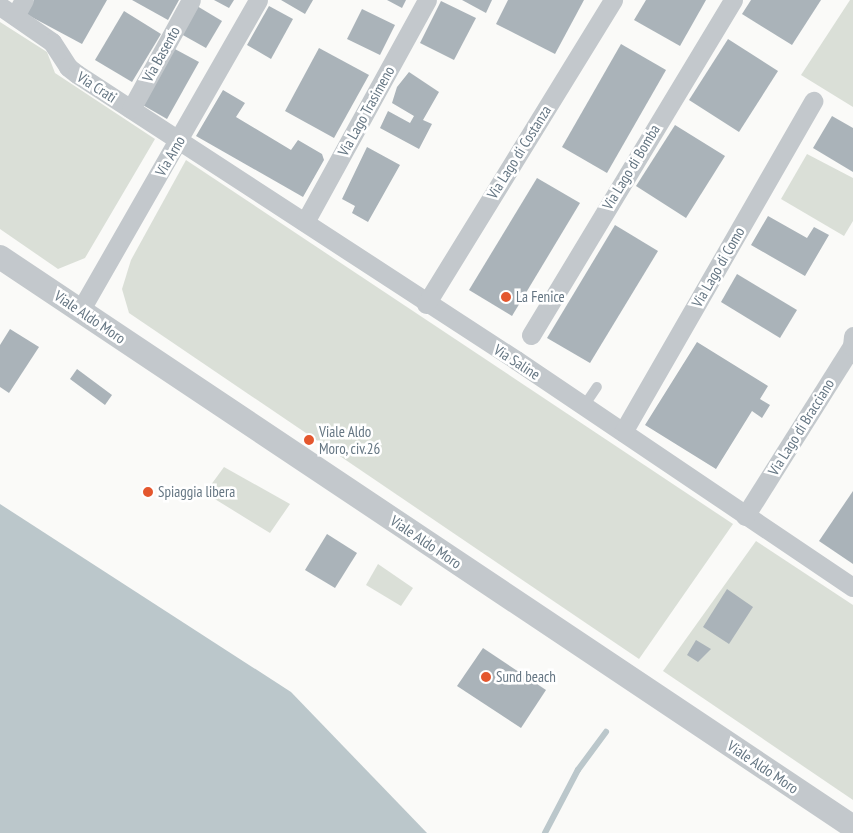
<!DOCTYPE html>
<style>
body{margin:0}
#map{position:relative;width:853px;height:833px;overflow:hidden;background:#fafaf8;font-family:"PT Sans Narrow",sans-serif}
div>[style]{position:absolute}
.green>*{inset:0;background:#dadfd7}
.water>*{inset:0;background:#bbc7cb}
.stream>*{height:5.5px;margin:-2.75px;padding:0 2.75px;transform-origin:2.75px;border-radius:2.75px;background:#bbc7cb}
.building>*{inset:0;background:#aab3b9}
.service>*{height:10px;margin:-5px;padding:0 5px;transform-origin:5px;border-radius:5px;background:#c3c8cc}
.minor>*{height:19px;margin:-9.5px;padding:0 9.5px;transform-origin:9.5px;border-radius:9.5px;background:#c3c8cc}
.tertiary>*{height:24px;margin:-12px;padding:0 12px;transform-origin:12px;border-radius:12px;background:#c3c8cc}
.dots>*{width:14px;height:14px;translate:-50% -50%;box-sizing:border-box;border:2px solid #fff;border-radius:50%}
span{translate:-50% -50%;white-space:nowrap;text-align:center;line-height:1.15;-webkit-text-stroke:5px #fff;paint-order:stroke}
.street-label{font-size:15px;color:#657683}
.poi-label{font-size:15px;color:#657683}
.left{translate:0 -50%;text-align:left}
</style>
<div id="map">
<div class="green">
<div style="clip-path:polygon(850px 0,853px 0,853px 107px,801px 75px)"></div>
<div style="clip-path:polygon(0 22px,47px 52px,55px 73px,155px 139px,85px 258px,58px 269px,0 229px)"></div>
<div style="clip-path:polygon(807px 154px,853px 178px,853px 221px,844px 236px,781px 199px)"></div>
<div style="clip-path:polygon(186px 160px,733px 524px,639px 659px,129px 313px,122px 289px,131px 260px)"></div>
<div style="clip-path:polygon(224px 467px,290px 504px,270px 533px,205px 493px)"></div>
<div style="clip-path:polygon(756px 541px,853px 605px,853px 800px,663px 671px)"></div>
<div style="clip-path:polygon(378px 564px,413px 588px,401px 606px,366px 585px)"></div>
</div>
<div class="water">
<div style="clip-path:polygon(0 504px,291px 692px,427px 833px,0 833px)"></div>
</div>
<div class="stream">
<div style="left:545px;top:833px;width:71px;rotate:-62.4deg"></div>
<div style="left:578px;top:770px;width:47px;rotate:-53.6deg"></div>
</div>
<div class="building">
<div style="clip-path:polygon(34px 0,107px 0,82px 44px,26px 14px)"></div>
<div style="clip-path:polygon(132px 0,179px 0,168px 20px)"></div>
<div style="clip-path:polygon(214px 0,234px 0,229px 8px)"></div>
<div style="clip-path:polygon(281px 0,313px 0,305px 14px)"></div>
<div style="clip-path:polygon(387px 0,406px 0,402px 8px)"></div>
<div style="clip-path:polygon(462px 0,492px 0,486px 13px)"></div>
<div style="clip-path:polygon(508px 0,584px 0,555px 54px,496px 24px)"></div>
<div style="clip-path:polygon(646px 0,706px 0,680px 46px,634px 20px)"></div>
<div style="clip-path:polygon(751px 0,821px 0,792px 45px,742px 14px)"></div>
<div style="clip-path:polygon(441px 1px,476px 18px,454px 60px,420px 43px)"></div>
<div style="clip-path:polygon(197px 6px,222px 21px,206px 48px,181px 34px)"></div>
<div style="clip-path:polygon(269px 6px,293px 19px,271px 59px,247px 45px)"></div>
<div style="clip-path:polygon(362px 9px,395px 25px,380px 55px,347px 39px)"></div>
<div style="clip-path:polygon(124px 11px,161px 34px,132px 82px,95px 60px)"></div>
<div style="clip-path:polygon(728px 39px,778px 71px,739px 132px,689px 100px)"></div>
<div style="clip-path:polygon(621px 44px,666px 70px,607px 173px,562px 147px)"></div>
<div style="clip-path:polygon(173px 48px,199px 62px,167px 119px,141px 104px)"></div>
<div style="clip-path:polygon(319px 48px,369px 75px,334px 138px,285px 111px)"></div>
<div style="clip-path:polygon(409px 72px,439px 92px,423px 120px,432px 124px,419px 149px,380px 128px,388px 111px,410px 123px,414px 116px,392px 103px,397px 87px)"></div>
<div style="clip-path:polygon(223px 90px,245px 103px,236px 117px,291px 150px,298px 140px,322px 154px,324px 160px,303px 197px,196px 136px)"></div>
<div style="clip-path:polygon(832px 116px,853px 128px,853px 172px,813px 148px)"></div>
<div style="clip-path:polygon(675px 125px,725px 156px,686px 218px,636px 186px)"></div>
<div style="clip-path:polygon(367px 147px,400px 165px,368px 222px,352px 213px,355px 206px,342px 199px)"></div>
<div style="clip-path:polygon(537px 178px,580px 203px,512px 316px,469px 290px)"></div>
<div style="clip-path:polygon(768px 216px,807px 238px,814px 227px,829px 235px,805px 276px,751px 245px)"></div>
<div style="clip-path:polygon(615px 225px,658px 251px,590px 363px,547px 338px)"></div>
<div style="clip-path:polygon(737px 274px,797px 310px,780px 338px,721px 302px)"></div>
<div style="clip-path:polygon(10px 329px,39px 347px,9px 393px,0 387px,0 345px)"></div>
<div style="clip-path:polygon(697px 342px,768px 386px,760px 399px,770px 405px,762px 418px,752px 411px,716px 469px,645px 425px)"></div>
<div style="clip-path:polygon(77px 369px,112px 395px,105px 405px,70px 379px)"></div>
<div style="clip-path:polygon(853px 491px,853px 564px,819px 541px)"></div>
<div style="clip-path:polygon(327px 534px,357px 553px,335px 588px,305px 570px)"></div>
<div style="clip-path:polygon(727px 589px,753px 607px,729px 644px,703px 627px)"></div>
<div style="clip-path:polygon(696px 640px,711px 649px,698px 662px,687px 655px)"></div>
<div style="clip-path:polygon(483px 648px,546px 690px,521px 728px,457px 686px)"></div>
</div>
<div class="service">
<div style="left:584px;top:406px;width:23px;rotate:-56deg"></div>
</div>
<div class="minor">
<div style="left:0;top:6px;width:63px;rotate:34.7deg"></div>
<div style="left:52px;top:42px;width:30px;rotate:57deg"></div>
<div style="left:68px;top:67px;width:11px;rotate:38deg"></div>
<div style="left:77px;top:74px;width:524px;rotate:33.08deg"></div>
<div style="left:516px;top:360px;width:406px;rotate:34deg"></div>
<div style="left:15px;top:16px;width:18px;rotate:-61deg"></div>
<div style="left:131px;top:109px;width:124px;rotate:-61.2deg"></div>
<div style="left:305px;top:222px;width:253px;rotate:-61.2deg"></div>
<div style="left:426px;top:304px;width:357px;rotate:-58.4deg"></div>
<div style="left:80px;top:311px;width:358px;rotate:-60.2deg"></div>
<div style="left:531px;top:335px;width:391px;rotate:-58.9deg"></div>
<div style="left:623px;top:432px;width:382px;rotate:-60.1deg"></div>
<div style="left:745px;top:516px;width:201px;rotate:-57.8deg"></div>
<div style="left:852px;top:346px;width:10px;rotate:-84deg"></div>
</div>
<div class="tertiary">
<div style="left:0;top:257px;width:1026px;rotate:33.75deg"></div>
</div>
<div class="dots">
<div style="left:506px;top:297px;background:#e4572e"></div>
<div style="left:309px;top:440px;background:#e4572e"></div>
<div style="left:148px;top:492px;background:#e4572e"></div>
<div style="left:486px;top:677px;background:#e4572e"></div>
</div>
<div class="street-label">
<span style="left:161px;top:54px;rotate:-61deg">Via Basento</span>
<span style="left:97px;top:87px;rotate:33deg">Via Crati</span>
<span style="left:366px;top:111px;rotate:-61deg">Via Lago Trasimeno</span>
<span style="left:519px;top:152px;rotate:-58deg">Via Lago di Costanza</span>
<span style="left:170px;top:156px;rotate:-60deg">Via Arno</span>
<span style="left:631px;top:167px;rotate:-59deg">Via Lago di Bomba</span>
<span style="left:718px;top:267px;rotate:-60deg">Via Lago di Como</span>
<span style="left:90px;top:317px;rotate:34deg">Viale Aldo Moro</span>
<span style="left:517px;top:362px;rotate:33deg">Via Saline</span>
<span style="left:801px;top:427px;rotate:-58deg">Via Lago di Bracciano</span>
<span style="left:426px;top:542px;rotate:34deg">Viale Aldo Moro</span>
<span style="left:763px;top:767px;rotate:34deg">Viale Aldo Moro</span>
</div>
<div class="poi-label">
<span class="left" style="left:516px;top:297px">La Fenice</span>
<span class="left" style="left:319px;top:440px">Viale Aldo<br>Moro, civ.26</span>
<span class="left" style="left:158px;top:492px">Spiaggia libera</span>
<span class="left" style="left:496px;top:677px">Sund beach</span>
</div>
</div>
